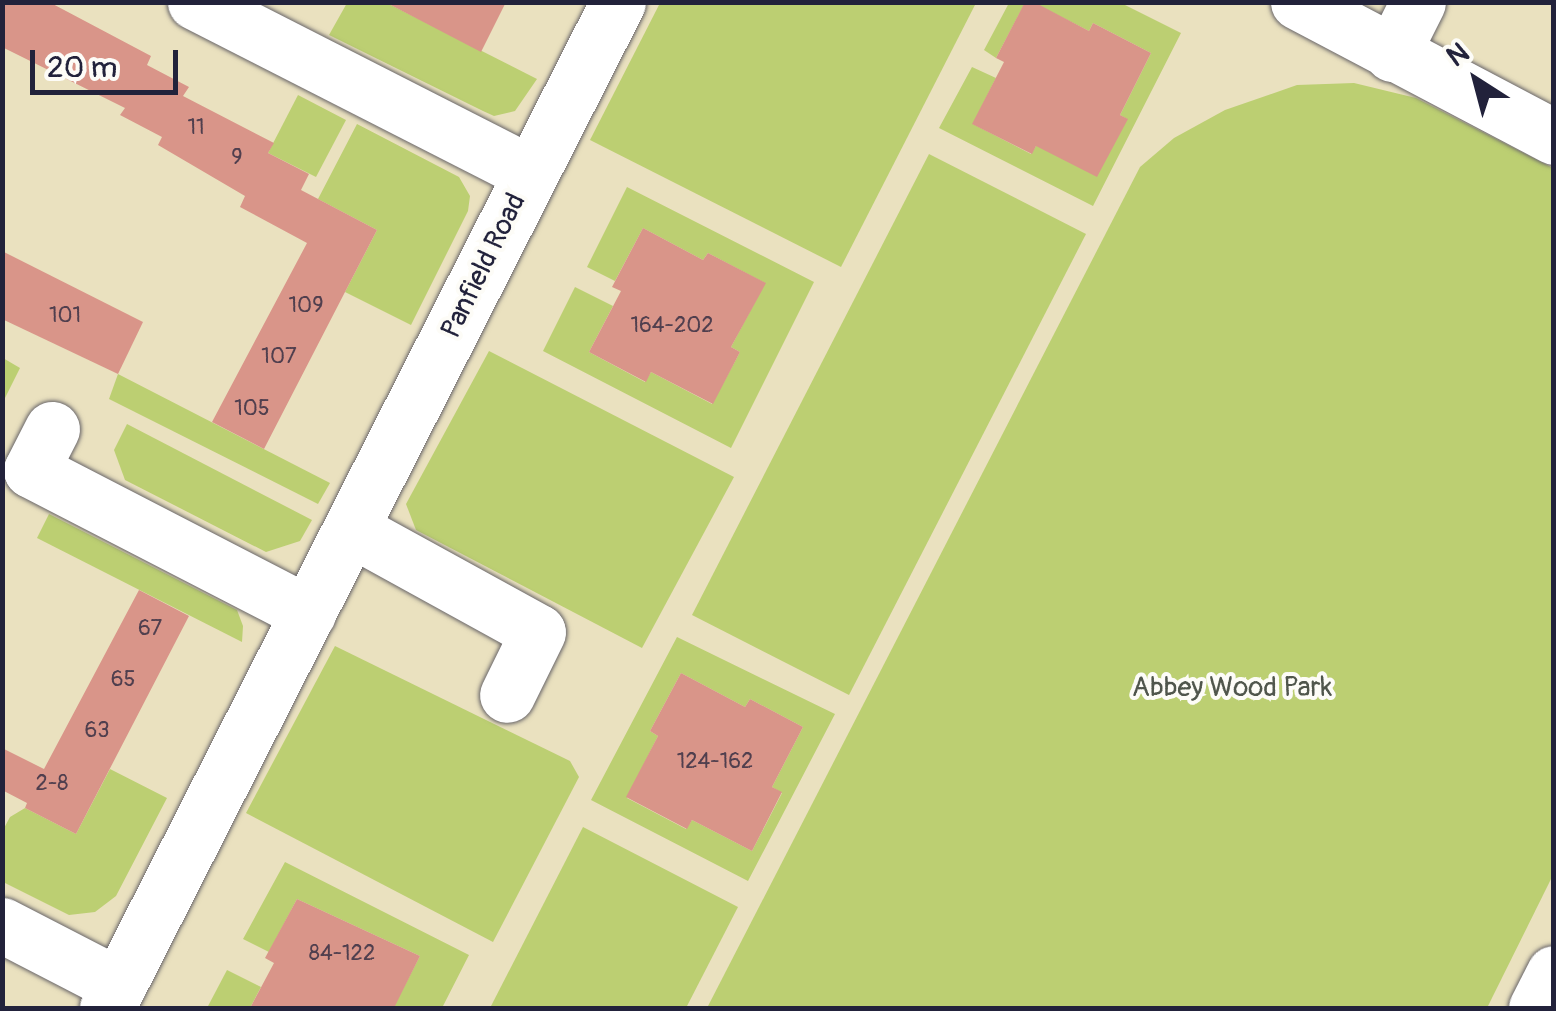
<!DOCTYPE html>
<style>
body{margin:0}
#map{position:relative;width:1556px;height:1011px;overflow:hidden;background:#eae1bf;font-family:Pangolin,sans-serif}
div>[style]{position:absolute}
.green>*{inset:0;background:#bccf72}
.building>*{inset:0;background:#d99589}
.roads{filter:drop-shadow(0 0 2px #686569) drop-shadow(0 0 2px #686569)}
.minor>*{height:55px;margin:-27.5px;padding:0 27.5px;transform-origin:27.5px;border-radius:27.5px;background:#fff}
span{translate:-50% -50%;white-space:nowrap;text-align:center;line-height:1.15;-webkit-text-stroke:8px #fdfcf7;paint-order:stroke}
.number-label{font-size:22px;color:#503f4e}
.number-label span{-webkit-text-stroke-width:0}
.street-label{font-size:28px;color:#22223b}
.park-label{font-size:28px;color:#50564c}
.frame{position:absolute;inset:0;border:5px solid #22223b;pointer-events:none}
.north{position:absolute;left:1426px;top:30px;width:100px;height:100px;-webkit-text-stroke:8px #fdfcf7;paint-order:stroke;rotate:324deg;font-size:28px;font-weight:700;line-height:40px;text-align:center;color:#22223b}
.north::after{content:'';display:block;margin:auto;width:35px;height:45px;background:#22223b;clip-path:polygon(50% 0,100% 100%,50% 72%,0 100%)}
.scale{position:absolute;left:30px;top:50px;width:148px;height:45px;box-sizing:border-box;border:5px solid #22223b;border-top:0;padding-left:12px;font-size:30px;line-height:35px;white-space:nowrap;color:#22223b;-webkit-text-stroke:8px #fdfcf7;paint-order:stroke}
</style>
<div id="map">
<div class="green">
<div style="clip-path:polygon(347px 3px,387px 3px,537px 79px,515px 111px,494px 116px,483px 111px,329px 35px)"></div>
<div style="clip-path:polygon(660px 3px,976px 3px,841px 267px,590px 140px)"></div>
<div style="clip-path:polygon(1009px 3px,1025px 3px,996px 58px,984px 50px)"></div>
<div style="clip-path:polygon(1034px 3px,1121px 3px,1181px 33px,1093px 206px,939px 128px,972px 67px,996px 78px,973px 124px,1031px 154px,1036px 146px,1127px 119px,1120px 115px,1151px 53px,1093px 23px,1089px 31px)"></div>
<div style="clip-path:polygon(1354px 83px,1416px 98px,1553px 168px,1553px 875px,1487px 1008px,707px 1008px,1140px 167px,1174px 138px,1225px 110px,1297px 85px)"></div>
<div style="clip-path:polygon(298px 95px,346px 120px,316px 177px,268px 153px)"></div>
<div style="clip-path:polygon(357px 124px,459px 177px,470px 196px,468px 211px,411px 325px,345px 292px,377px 230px,318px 199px)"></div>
<div style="clip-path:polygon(929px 154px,1086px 234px,849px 695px,692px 615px)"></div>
<div style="clip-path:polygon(627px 187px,814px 282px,731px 448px,543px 351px,575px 287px,613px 306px,589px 352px,645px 382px,651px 372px,712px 404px,740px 352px,731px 347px,765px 283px,708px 253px,703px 260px,643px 228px,615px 281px,587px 267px)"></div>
<div style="clip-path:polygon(489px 351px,734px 477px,642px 648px,416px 530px,406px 504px)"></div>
<div style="clip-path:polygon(3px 358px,20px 368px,3px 402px)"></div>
<div style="clip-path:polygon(118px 374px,330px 483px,318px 504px,109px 399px)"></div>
<div style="clip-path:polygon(127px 424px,312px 520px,300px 541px,266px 552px,125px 480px,114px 450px)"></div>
<div style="clip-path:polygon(49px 514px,237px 610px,243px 626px,242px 642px,37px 538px)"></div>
<div style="clip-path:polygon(evenodd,677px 637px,835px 714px,748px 881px,591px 800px,677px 637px,681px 673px,745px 707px,750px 699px,803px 727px,772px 787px,782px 793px,752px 851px,692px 820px,686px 829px,627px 798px,658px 736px,650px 731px,681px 673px)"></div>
<div style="clip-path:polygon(335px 646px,570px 761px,579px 777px,493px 942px,246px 813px)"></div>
<div style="clip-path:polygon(110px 769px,167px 798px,116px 896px,95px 912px,69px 915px,3px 882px,3px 830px,10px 817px,25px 808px,76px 834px)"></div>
<div style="clip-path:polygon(583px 827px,738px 907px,686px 1008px,490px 1008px)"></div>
<div style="clip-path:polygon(285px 862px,469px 955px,442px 1008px,393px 1008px,420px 956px,297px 899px,269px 952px,243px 939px)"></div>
<div style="clip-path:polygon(227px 970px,261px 987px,250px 1008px,207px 1008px)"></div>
</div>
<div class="building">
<div style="clip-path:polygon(2px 2px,49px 2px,151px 56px,147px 65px,189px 87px,183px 96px,274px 143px,268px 153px,309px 174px,301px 190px,377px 230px,264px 449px,212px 422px,307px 243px,240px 207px,245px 196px,158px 145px,162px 137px,120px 115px,125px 108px,2px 47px)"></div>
<div style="clip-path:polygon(385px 2px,506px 2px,481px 52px)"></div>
<div style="clip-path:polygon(1025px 2px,1034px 2px,1089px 31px,1093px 23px,1151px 53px,1120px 115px,1128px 119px,1097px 177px,1036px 146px,1032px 154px,972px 124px,1004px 62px,996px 58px)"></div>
<div style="clip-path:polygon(643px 228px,703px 260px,708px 253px,766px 283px,731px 347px,740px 352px,713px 404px,651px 372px,646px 382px,589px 352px,621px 291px,612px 287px)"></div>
<div style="clip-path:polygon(2px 251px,143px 322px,118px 374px,2px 319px)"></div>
<div style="clip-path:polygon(139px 590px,189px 616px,76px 834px,25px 808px,27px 803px,2px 790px,2px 748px,44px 769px)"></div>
<div style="clip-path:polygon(681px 673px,745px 707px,750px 699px,803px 727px,772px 787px,782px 792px,752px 851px,692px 820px,687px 829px,626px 797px,658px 736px,650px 731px)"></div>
<div style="clip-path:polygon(297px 899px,420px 956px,394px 1008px,250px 1008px,274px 963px,265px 958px)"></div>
</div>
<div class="roads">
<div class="minor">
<div style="left:195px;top:2px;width:376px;rotate:27deg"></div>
<div style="left:1298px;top:2px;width:289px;rotate:27.8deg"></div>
<div style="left:1392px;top:54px;width:58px;rotate:-63.4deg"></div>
<div style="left:52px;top:429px;width:46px;rotate:117.1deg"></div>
<div style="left:31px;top:470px;width:312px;rotate:27.3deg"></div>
<div style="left:351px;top:529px;width:213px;rotate:28.8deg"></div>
<div style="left:538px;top:632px;width:70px;rotate:116.2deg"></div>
<div style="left:2px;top:925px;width:131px;rotate:27.3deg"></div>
<div style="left:107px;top:1008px;width:1128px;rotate:-63.07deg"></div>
<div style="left:1536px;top:1008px;width:39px;rotate:-63deg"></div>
</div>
</div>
<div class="number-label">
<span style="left:196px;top:128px">11</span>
<span style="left:237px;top:158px">9</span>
<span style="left:306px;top:306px">109</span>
<span style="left:65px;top:316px">101</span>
<span style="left:672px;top:326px">164-202</span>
<span style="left:279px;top:357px">107</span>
<span style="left:252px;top:409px">105</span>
<span style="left:150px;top:629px">67</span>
<span style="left:123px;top:680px">65</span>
<span style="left:97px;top:731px">63</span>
<span style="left:715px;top:762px">124-162</span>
<span style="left:52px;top:784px">2-8</span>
<span style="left:342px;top:954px">84-122</span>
</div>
<div class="street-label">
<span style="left:484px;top:266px;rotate:-64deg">Panfield Road</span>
</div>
<div class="park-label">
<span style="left:1232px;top:688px">Abbey Wood Park</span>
</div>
<div class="frame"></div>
<div class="north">N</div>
<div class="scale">20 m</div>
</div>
